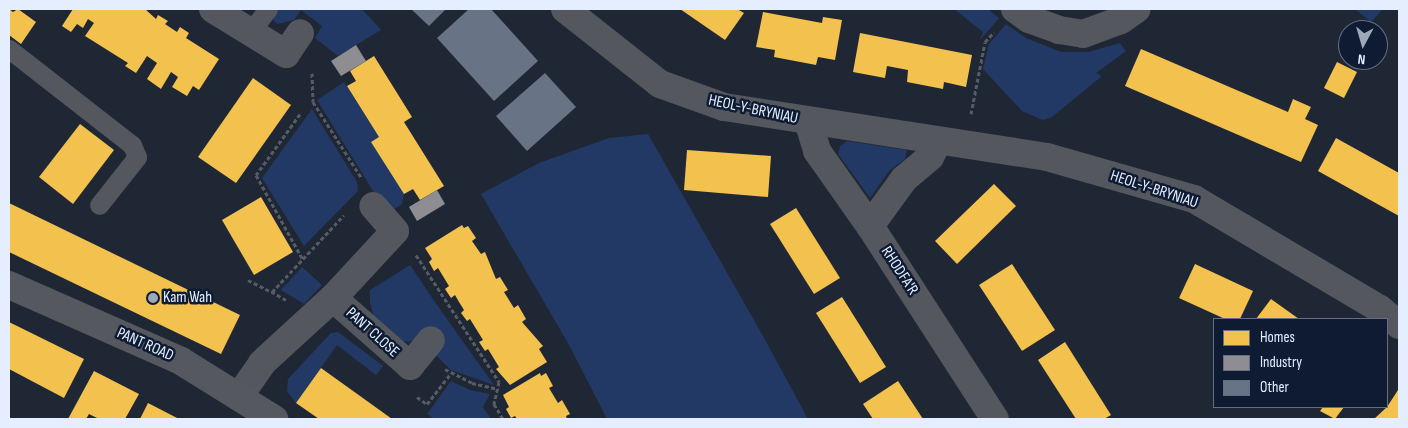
<!DOCTYPE html>
<style>
body{margin:0}
#map{position:relative;width:1408px;height:428px;overflow:hidden;background:#1f2735;font-family:"Sofia Sans Condensed",sans-serif}
div>[style]{position:absolute}
.green>*{inset:0;background:#223965}
.homes>*{inset:0;background:#f2c14e}
.industry>*{inset:0;background:#8d8d92}
.building>*{inset:0;background:#687386}
.path>*{height:3px;margin-top:-1.5px;transform-origin:0;background:repeating-linear-gradient(90deg,#565c63 0 4px,transparent 0 6.5px)}
.lane>*{height:19px;margin:-9.5px;padding:0 9.5px;transform-origin:9.5px;border-radius:9.5px;background:#54575d}
.street>*{height:28px;margin:-14px;padding:0 14px;transform-origin:14px;border-radius:14px;background:#54575d}
.secondary>*{height:28px;margin:-14px;padding:0 14px;transform-origin:14px;border-radius:14px;background:#55585f}
.dots>*{width:14px;height:14px;translate:-50% -50%;box-sizing:border-box;border:2px solid #0e1b33;border-radius:50%}
span{translate:-50% -50%;white-space:nowrap;text-align:center;line-height:1.15;-webkit-text-stroke:5px #0e1b33;paint-order:stroke}
.street-label{font-size:16px;color:#e4eeff}
.poi-label{font-size:16px;color:#e4eeff}
.left{translate:0 -50%;text-align:left}
.frame{position:absolute;inset:0;border:10px solid #e4eeff;pointer-events:none}
.legend{position:absolute;left:1213px;top:318px;width:175px;height:90px;box-sizing:border-box;background:#0e1b33;border:1px solid #646f85;margin:0;padding:6px 9px;list-style:none;font-size:15px;color:#e4eeff}
.legend li{display:flex;align-items:center;gap:10px;height:25px}
.legend b{width:25px;border:1px solid #646f85}
.north{position:absolute;left:1338px;top:20px;width:50px;height:50px;box-sizing:border-box;background:#0e1b33;border:1px solid #646f85;border-radius:50%;rotate:186deg;font-size:14px;font-weight:700;line-height:20px;text-align:center;color:#e4eeff}
.north::after{content:'';display:block;margin:auto;width:18px;height:22px;background:#9fa8b8;clip-path:polygon(50% 0,100% 100%,50% 72%,0 100%)}
</style>
<div id="map">
<div class="green">
<div style="clip-path:polygon(278px 9px,362px 9px,381px 30px,338px 56px,315px 38px,322px 26px,301px 10px,294px 20px,277px 24px,273px 20px)"></div>
<div style="clip-path:polygon(954px 9px,988px 9px,999px 18px,980px 40px,983px 32px)"></div>
<div style="clip-path:polygon(1355px 9px,1383px 9px,1371px 22px)"></div>
<div style="clip-path:polygon(1006px 24px,1026px 38px,1061px 52px,1088px 52px,1120px 43px,1126px 51px,1096px 73px,1102px 76px,1052px 117px,1043px 120px,1022px 111px,983px 69px,989px 44px)"></div>
<div style="clip-path:polygon(344px 82px,379px 137px,372px 142px,404px 194px,402px 204px,391px 211px,375px 194px,317px 100px)"></div>
<div style="clip-path:polygon(312px 109px,357px 182px,358px 191px,304px 246px,262px 178px)"></div>
<div style="clip-path:polygon(648px 134px,763px 336px,808px 419px,607px 419px,568px 343px,481px 194px,539px 163px,609px 138px)"></div>
<div style="clip-path:polygon(847px 141px,907px 150px,905px 159px,889px 171px,870px 198px,838px 154px,840px 146px)"></div>
<div style="clip-path:polygon(410px 265px,437px 305px,494px 385px,451px 370px,418px 338px,409px 342px,402px 341px,374px 316px,370px 303px,370px 290px)"></div>
<div style="clip-path:polygon(302px 267px,322px 285px,304px 304px,281px 290px)"></div>
<div style="clip-path:polygon(338px 332px,383px 366px,376px 375px,337px 345px,296px 403px,287px 391px,288px 379px,331px 333px)"></div>
<div style="clip-path:polygon(451px 381px,470px 390px,490px 394px,483px 407px,491px 419px,434px 419px,427px 414px)"></div>
</div>
<div class="homes">
<div style="clip-path:polygon(9px 9px,13px 12px,18px 9px,36px 22px,21px 44px,9px 35px)"></div>
<div style="clip-path:polygon(73px 9px,145px 9px,156px 19px,158px 15px,168px 21px,165px 24px,177px 32px,180px 27px,189px 33px,186px 38px,219px 59px,199px 90px,193px 86px,187px 96px,172px 87px,178px 77px,171px 72px,161px 89px,147px 79px,157px 63px,147px 56px,136px 73px,125px 66px,128px 63px,85px 36px,94px 23px,88px 19px,83px 28px,77px 24px,71px 32px,62px 26px)"></div>
<div style="clip-path:polygon(680px 9px,737px 9px,744px 13px,725px 40px)"></div>
<div style="clip-path:polygon(763px 12px,822px 23px,823px 17px,842px 20px,835px 60px,818px 57px,816px 65px,774px 57px,775px 50px,756px 47px)"></div>
<div style="clip-path:polygon(860px 33px,972px 55px,966px 87px,944px 82px,943px 89px,907px 82px,908px 70px,887px 66px,885px 78px,853px 72px)"></div>
<div style="clip-path:polygon(1141px 49px,1288px 112px,1293px 99px,1311px 107px,1305px 119px,1318px 125px,1301px 162px,1125px 86px)"></div>
<div style="clip-path:polygon(374px 56px,412px 117px,404px 122px,444px 186px,420px 200px,413px 189px,404px 194px,371px 142px,379px 137px,347px 86px,356px 81px,350px 71px)"></div>
<div style="clip-path:polygon(1337px 62px,1357px 72px,1344px 98px,1324px 88px)"></div>
<div style="clip-path:polygon(253px 78px,291px 105px,236px 183px,198px 157px)"></div>
<div style="clip-path:polygon(80px 124px,114px 150px,73px 204px,39px 177px)"></div>
<div style="clip-path:polygon(1336px 138px,1399px 173px,1399px 216px,1318px 171px)"></div>
<div style="clip-path:polygon(687px 150px,771px 156px,768px 197px,684px 190px)"></div>
<div style="clip-path:polygon(994px 184px,1016px 206px,957px 264px,935px 241px)"></div>
<div style="clip-path:polygon(261px 197px,293px 252px,254px 275px,222px 220px)"></div>
<div style="clip-path:polygon(9px 203px,240px 315px,221px 354px,9px 252px)"></div>
<div style="clip-path:polygon(796px 208px,840px 278px,814px 294px,770px 224px)"></div>
<div style="clip-path:polygon(462px 225px,464px 228px,468px 226px,476px 238px,472px 241px,481px 254px,485px 252px,496px 279px,500px 277px,508px 290px,504px 292px,514px 308px,518px 305px,526px 319px,522px 322px,543px 346px,539px 349px,547px 362px,510px 385px,496px 369px,499px 367px,488px 349px,485px 351px,479px 342px,483px 340px,470px 319px,467px 321px,461px 313px,464px 310px,459px 302px,455px 295px,451px 298px,445px 289px,449px 286px,438px 268px,434px 271px,429px 262px,432px 259px,425px 248px)"></div>
<div style="clip-path:polygon(1012px 264px,1055px 330px,1022px 351px,979px 285px)"></div>
<div style="clip-path:polygon(1195px 264px,1253px 291px,1240px 319px,1225px 319px,1179px 298px)"></div>
<div style="clip-path:polygon(842px 297px,886px 367px,860px 383px,816px 313px)"></div>
<div style="clip-path:polygon(1271px 299px,1299px 319px,1256px 319px)"></div>
<div style="clip-path:polygon(9px 322px,84px 359px,64px 398px,9px 369px)"></div>
<div style="clip-path:polygon(1065px 342px,1111px 415px,1104px 419px,1076px 419px,1038px 360px)"></div>
<div style="clip-path:polygon(321px 368px,374px 406px,392px 419px,319px 419px,296px 403px)"></div>
<div style="clip-path:polygon(94px 371px,139px 394px,125px 419px,99px 419px,89px 414px,86px 419px,68px 419px)"></div>
<div style="clip-path:polygon(540px 373px,541px 376px,546px 373px,553px 386px,549px 388px,558px 403px,562px 400px,570px 414px,566px 416px,567px 419px,517px 419px,515px 416px,511px 418px,506px 409px,509px 407px,503px 395px)"></div>
<div style="clip-path:polygon(898px 381px,923px 419px,873px 419px,863px 404px)"></div>
<div style="clip-path:polygon(1398px 390px,1399px 419px,1374px 419px,1387px 407px)"></div>
<div style="clip-path:polygon(148px 403px,179px 419px,140px 419px)"></div>
<div style="clip-path:polygon(1323px 407px,1344px 407px,1335px 419px,1320px 411px)"></div>
</div>
<div class="industry">
<div style="clip-path:polygon(356px 45px,366px 61px,341px 76px,331px 61px)"></div>
<div style="clip-path:polygon(437px 190px,445px 204px,417px 221px,409px 207px)"></div>
</div>
<div class="building">
<div style="clip-path:polygon(411px 9px,446px 9px,429px 26px)"></div>
<div style="clip-path:polygon(469px 9px,491px 9px,538px 61px,494px 101px,437px 38px)"></div>
<div style="clip-path:polygon(545px 73px,576px 107px,527px 151px,496px 116px)"></div>
</div>
<div class="path">
<div style="left:312px;top:73px;width:29px;rotate:88deg"></div>
<div style="left:313px;top:102px;width:89px;rotate:57.4deg"></div>
<div style="left:300px;top:114px;width:75px;rotate:125.8deg"></div>
<div style="left:256px;top:175px;width:95px;rotate:61deg"></div>
<div style="left:971px;top:114px;width:73px;rotate:-79deg"></div>
<div style="left:985px;top:42px;width:13px;rotate:-48deg"></div>
<div style="left:416px;top:255px;width:152px;rotate:56.8deg"></div>
<div style="left:499px;top:382px;width:23px;rotate:103deg"></div>
<div style="left:494px;top:404px;width:17px;rotate:59deg"></div>
<div style="left:248px;top:280px;width:27px;rotate:27deg"></div>
<div style="left:286px;top:300px;width:16px;rotate:-150deg"></div>
<div style="left:272px;top:292px;width:105px;rotate:-46.9deg"></div>
<div style="left:445px;top:369px;width:30px;rotate:27deg"></div>
<div style="left:472px;top:383px;width:27px;rotate:13deg"></div>
<div style="left:417px;top:397px;width:12px;rotate:35deg"></div>
<div style="left:427px;top:404px;width:39px;rotate:-52deg"></div>
</div>
<div class="lane">
<div style="left:250px;top:32px;width:29px;rotate:-52deg"></div>
<div style="left:9px;top:49px;width:156px;rotate:38deg"></div>
<div style="left:132px;top:145px;width:13px;rotate:67deg"></div>
<div style="left:137px;top:157px;width:61px;rotate:128.4deg"></div>
</div>
<div class="street">
<div style="left:213px;top:9px;width:86px;rotate:31.7deg"></div>
<div style="left:286px;top:54px;width:25px;rotate:-56deg"></div>
<div style="left:565px;top:9px;width:121px;rotate:38.3deg"></div>
<div style="left:660px;top:84px;width:68px;rotate:19.8deg"></div>
<div style="left:724px;top:107px;width:327px;rotate:8.8deg"></div>
<div style="left:1047px;top:157px;width:153px;rotate:15.9deg"></div>
<div style="left:1194px;top:199px;width:216px;rotate:30.6deg"></div>
<div style="left:1380px;top:309px;width:25px;rotate:40deg"></div>
<div style="left:1015px;top:9px;width:17px;rotate:36deg"></div>
<div style="left:1029px;top:19px;width:32px;rotate:20deg"></div>
<div style="left:1059px;top:30px;width:24px;rotate:9deg"></div>
<div style="left:1083px;top:34px;width:40px;rotate:-20.2deg"></div>
<div style="left:1121px;top:20px;width:19px;rotate:-35deg"></div>
<div style="left:808px;top:121px;width:31px;rotate:73deg"></div>
<div style="left:817px;top:151px;width:92px;rotate:54.8deg"></div>
<div style="left:870px;top:226px;width:230px;rotate:57.1deg"></div>
<div style="left:870px;top:226px;width:58px;rotate:-54.1deg"></div>
<div style="left:904px;top:179px;width:34px;rotate:-40deg"></div>
<div style="left:930px;top:157px;width:17px;rotate:-62deg"></div>
<div style="left:333px;top:298px;width:103px;rotate:41.4deg"></div>
<div style="left:410px;top:366px;width:33px;rotate:-51deg"></div>
<div style="left:240px;top:395px;width:39px;rotate:-55deg"></div>
<div style="left:262px;top:363px;width:96px;rotate:-42.5deg"></div>
<div style="left:333px;top:298px;width:91px;rotate:-47.2deg"></div>
<div style="left:395px;top:231px;width:33px;rotate:-131deg"></div>
</div>
<div class="secondary">
<div style="left:9px;top:285px;width:188px;rotate:23.8deg"></div>
<div style="left:181px;top:361px;width:110px;rotate:31.9deg"></div>
</div>
<div class="dots">
<div style="left:153px;top:298px;background:#9fa8b8"></div>
</div>
<div class="street-label">
<span style="left:753px;top:110px;rotate:12deg">HEOL-Y-BRYNIAU</span>
<span style="left:1154px;top:190px;rotate:18deg">HEOL-Y-BRYNIAU</span>
<span style="left:899px;top:271px;rotate:57deg">RHODFA'R</span>
<span style="left:372px;top:333px;rotate:42deg">PANT CLOSE</span>
<span style="left:145px;top:345px;rotate:24deg">PANT ROAD</span>
</div>
<div class="poi-label">
<span class="left" style="left:163px;top:298px">Kam Wah</span>
</div>
<div class="frame"></div>
<ul class="legend">
<li><b style="height:14px;background:#f2c14e"></b>Homes</li>
<li><b style="height:14px;background:#8d8d92"></b>Industry</li>
<li><b style="height:14px;background:#687386"></b>Other</li>
</ul>
<div class="north">N</div>
</div>
